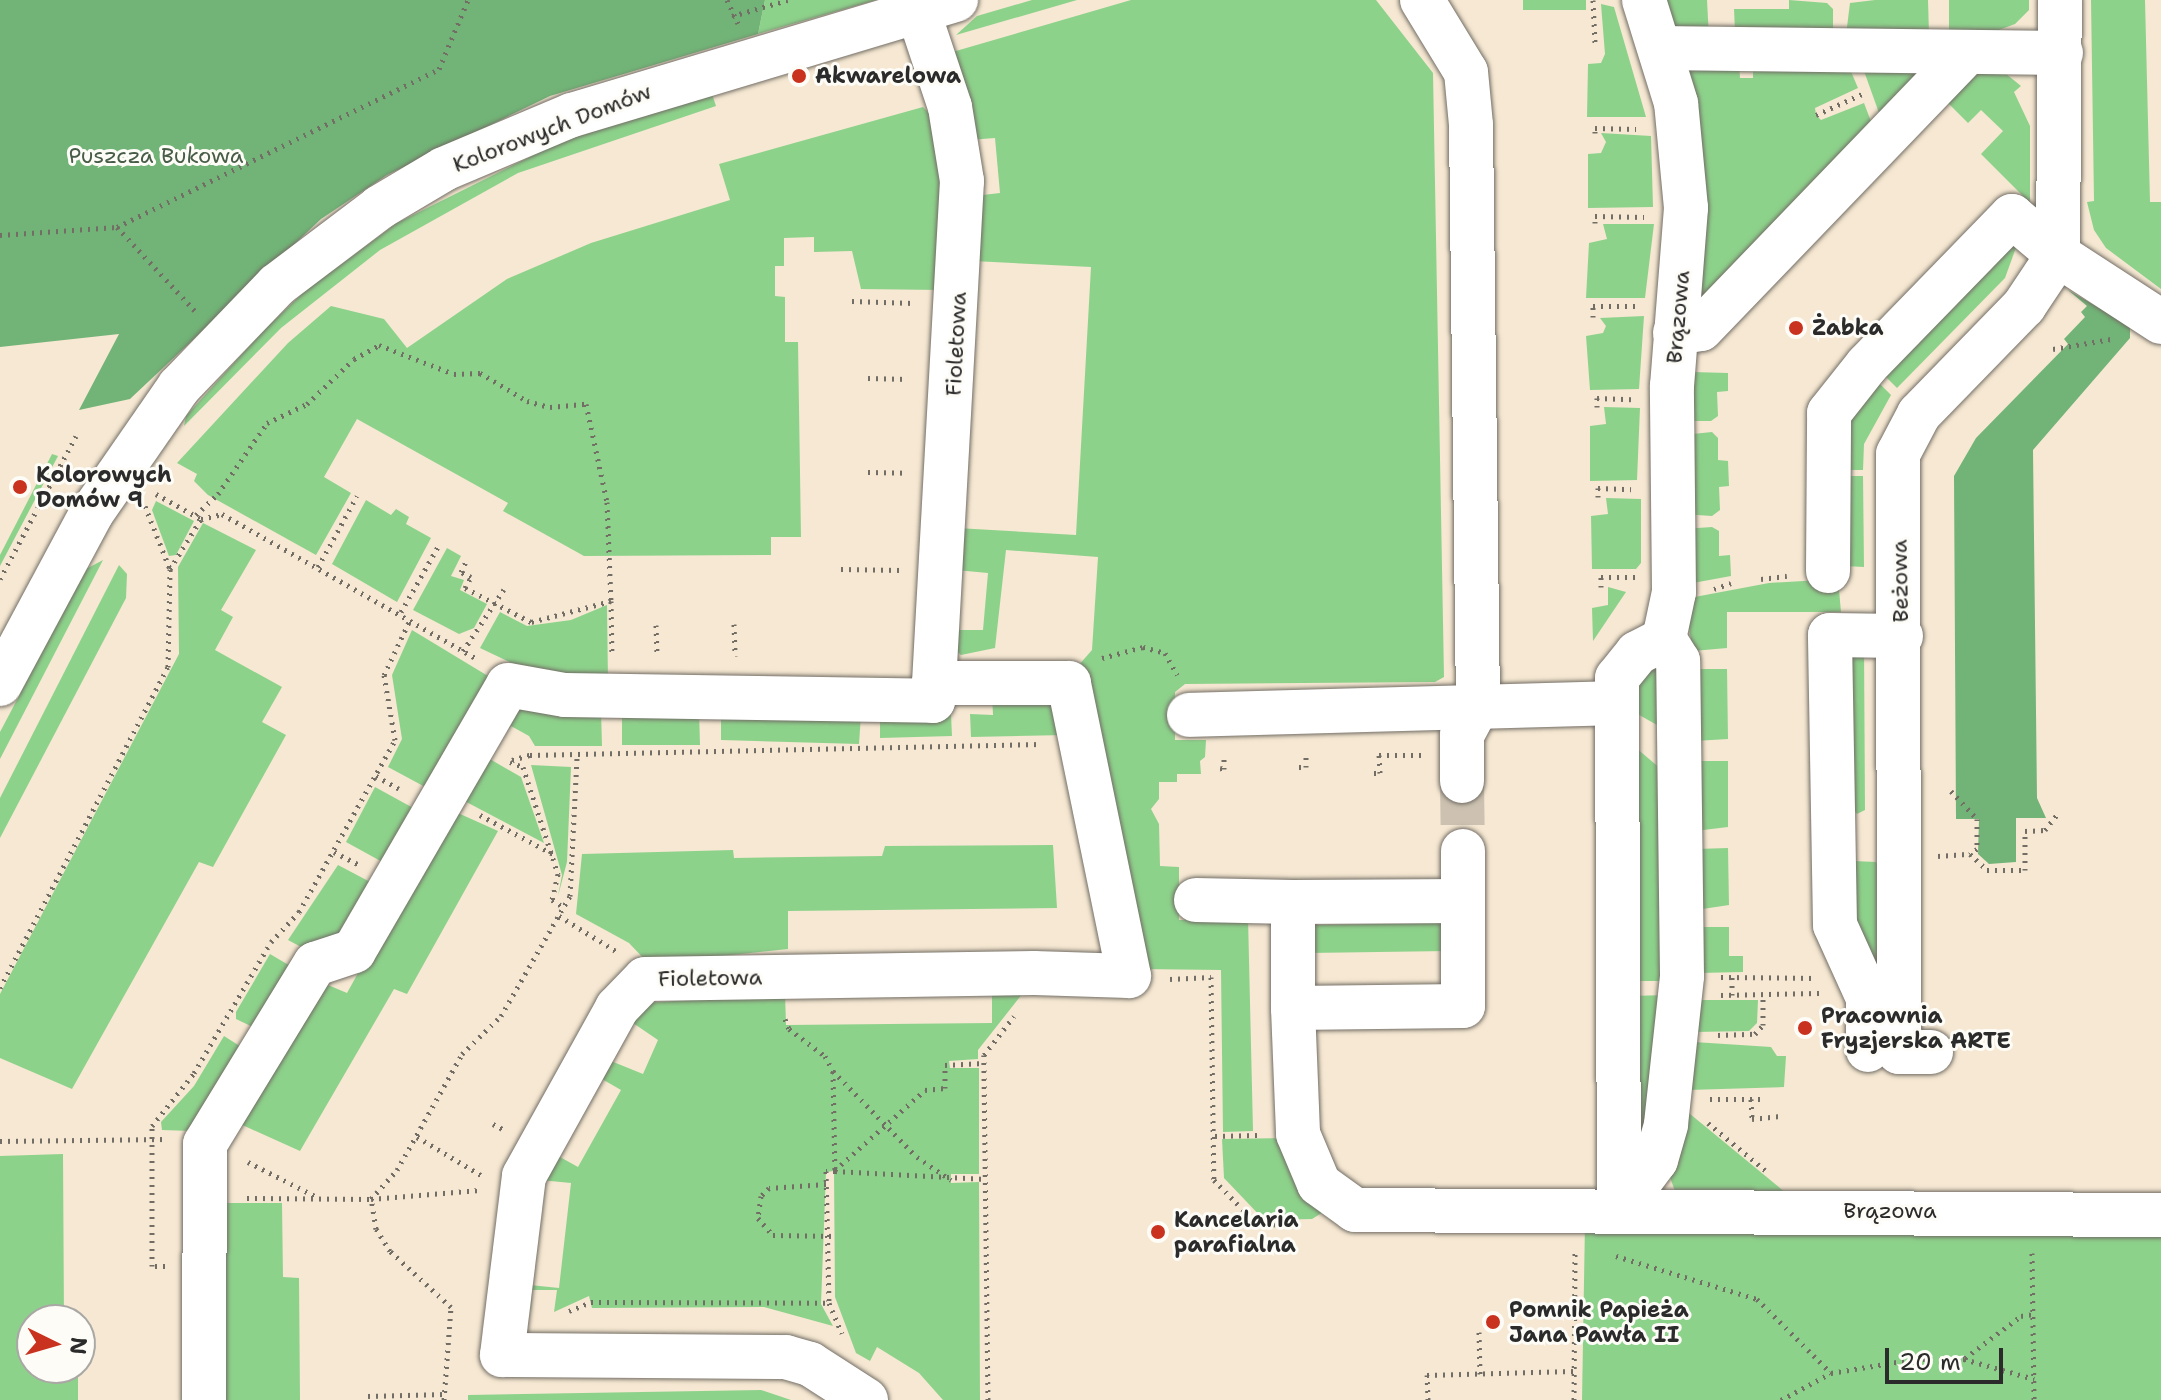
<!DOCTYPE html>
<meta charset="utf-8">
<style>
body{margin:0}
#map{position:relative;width:2161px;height:1400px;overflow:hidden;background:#f6e8d2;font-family:"Shantell Sans",sans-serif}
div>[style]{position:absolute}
.green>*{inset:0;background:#8dd28b}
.forest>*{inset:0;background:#72b477}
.minor-tunnel>*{height:44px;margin-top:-22px;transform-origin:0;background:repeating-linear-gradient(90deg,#cdc2b1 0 44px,transparent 0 66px)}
.path>*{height:5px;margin-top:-2.5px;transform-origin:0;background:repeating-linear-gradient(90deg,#726d65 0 2px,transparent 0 8px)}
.roads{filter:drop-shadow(0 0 2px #726d65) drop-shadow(0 0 2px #726d65)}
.minor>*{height:44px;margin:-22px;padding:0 22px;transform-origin:22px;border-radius:22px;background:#fff}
.dots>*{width:22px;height:22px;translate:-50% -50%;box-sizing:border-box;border:4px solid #fdfcf7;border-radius:50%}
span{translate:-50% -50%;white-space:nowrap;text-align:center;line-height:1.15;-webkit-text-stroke:6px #fdfcf7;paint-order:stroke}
.poi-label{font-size:22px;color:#2b2b2b;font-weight:700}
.left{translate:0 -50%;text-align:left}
.street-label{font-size:22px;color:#2b2b2b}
.park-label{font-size:22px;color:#485d48}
.north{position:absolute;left:16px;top:1304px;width:80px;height:80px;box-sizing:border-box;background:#fdfcf7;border:2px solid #a9a8a5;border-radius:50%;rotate:95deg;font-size:22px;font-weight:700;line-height:32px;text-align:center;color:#2b2b2b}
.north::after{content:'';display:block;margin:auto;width:28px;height:36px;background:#c8321e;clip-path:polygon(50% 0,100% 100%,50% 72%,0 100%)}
.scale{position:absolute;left:1885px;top:1348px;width:118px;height:36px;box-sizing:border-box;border:4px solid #2b2b2b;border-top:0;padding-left:10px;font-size:24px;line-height:28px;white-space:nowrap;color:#2b2b2b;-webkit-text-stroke:6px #fdfcf7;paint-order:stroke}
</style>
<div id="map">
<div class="green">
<div style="clip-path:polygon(765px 0,876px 0,758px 34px)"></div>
<div style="clip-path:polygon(1032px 0,1077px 0,956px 35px,977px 16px)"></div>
<div style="clip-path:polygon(1131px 0,1376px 0,1433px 73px,1444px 677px,1435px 682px,1185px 684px,1175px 692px,1175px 740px,1206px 740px,1205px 757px,1200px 761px,1201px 774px,1177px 774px,1177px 782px,1159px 782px,1159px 799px,1151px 809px,1159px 824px,1160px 866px,1179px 867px,1179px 920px,1248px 917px,1253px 1131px,1223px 1132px,1221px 970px,1140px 969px,1078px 666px,1092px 650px,1098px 557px,1006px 550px,995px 648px,961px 655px,952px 647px,951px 630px,983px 630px,988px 573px,956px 570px,957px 528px,1076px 535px,1091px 267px,973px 261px,974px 196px,1000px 193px,995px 138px,969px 140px,949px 53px)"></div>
<div style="clip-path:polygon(1523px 0,1586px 0,1586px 10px,1523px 10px)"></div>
<div style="clip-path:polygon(1655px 0,1707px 0,1709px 38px,1674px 32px)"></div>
<div style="clip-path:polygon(1789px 0,1827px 3px,1833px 9px,1833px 35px,1735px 32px,1734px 9px,1789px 9px)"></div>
<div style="clip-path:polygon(1875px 0,1928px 0,1929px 34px,1846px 35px,1850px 3px)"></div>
<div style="clip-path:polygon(2029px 0,2029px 10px,2015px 24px,1988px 34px,1983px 30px,1949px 34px,1949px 0)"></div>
<div style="clip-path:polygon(2091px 0,2145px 0,2150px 202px,2161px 202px,2161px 289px,2106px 248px,2094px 230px,2087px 202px,2094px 201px)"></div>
<div style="clip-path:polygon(1601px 4px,1614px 7px,1646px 117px,1587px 117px,1588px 64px,1601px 63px,1605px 54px)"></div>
<div style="clip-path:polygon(1860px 60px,1933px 61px,1883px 124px)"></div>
<div style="clip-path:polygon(1739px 61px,1740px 78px,1753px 78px,1753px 61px,1847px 62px,1858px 88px,1815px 108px,1816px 115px,1821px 120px,1864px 103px,1875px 132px,1696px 305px,1681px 65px)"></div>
<div style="clip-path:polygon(1981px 69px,2005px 73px,2021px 86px,2014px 92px,2030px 126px,2030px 203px,1981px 154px,2003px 131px,1981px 110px,1968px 123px,1944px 99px)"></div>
<div style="clip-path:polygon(712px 94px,716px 106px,518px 173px,380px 250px,281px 328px,184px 426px,186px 416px,263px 331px,304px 292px,397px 223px,560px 142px)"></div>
<div style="clip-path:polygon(923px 107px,938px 123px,947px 176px,941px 290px,861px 289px,852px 251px,814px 252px,814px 237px,784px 238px,784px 266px,775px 266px,775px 296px,785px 297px,785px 342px,798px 342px,801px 537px,771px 537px,771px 555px,584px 556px,503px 511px,508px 503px,357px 419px,324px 477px,351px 493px,316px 555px,208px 495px,194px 481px,197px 474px,177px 463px,288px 343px,331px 306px,384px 319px,407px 348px,507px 279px,591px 243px,730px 200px,719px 164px)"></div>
<div style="clip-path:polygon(1601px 133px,1651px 136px,1653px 207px,1588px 208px,1588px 154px,1601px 153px,1606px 142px)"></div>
<div style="clip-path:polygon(1603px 224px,1654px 224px,1645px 298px,1586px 298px,1589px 243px,1607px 239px)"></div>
<div style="clip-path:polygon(2018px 242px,2005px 278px,1897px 388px,1882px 373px,2008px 244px)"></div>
<div style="clip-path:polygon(1644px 316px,1639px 389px,1590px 390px,1586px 336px,1603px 333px,1606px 326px,1600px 318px)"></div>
<div style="clip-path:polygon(1692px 372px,1728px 373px,1728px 391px,1717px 392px,1718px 416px,1711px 421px,1683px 421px)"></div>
<div style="clip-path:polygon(1875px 379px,1891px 395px,1864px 444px,1863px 470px,1844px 470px,1845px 419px)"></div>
<div style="clip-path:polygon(1604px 407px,1640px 408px,1637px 480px,1590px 481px,1590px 426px,1606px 424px)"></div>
<div style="clip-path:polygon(1712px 432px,1718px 438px,1718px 460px,1728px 461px,1729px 486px,1719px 487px,1720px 510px,1712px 516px,1682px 514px,1683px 435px)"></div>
<div style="clip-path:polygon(52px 454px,58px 456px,0 566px,0 555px)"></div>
<div style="clip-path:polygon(1844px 476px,1863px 476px,1864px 567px,1845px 566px)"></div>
<div style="clip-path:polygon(1606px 498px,1641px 499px,1641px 563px,1636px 569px,1592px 569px,1591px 516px,1608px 514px)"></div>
<div style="clip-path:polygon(366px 500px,391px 515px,396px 509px,409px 517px,406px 524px,431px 538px,397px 602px,332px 564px)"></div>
<div style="clip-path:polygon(156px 501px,194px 521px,176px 555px,169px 556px,152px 510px)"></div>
<div style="clip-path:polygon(203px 523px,256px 550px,221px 610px,233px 617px,215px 650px,282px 687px,262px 722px,286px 735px,213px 867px,199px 862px,72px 1089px,0 1058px,0 994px,179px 654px,178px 567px)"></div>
<div style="clip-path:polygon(1712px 527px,1719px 531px,1719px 556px,1730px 555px,1731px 576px,1682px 585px,1683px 529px)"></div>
<div style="clip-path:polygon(447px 548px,461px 556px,451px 576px,464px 580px,460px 590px,487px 604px,474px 628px,459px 634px,413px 610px)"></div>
<div style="clip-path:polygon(103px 560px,0 759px,0 732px,86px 569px)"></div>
<div style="clip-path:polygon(119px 565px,127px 574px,126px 598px,0 838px,0 798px)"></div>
<div style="clip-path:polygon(1838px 579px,1841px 612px,1727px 612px,1727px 648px,1693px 651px,1684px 599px,1769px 583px)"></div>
<div style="clip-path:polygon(1608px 587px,1626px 592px,1593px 641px,1592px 608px,1608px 605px)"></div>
<div style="clip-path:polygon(607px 605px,608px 683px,526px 670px,480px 648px,500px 612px,527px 626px,571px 620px)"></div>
<div style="clip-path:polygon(412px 630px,488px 676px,427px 788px,388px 767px,402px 739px,392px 675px)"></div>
<div style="clip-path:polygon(1864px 646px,1865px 810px,1857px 814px,1852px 807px,1851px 663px,1856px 650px)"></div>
<div style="clip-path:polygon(1654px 664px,1664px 672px,1664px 729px,1627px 708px,1629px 678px)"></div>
<div style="clip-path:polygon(1693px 669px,1727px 669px,1728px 739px,1695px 741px)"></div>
<div style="clip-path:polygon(1045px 690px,1066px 735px,971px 737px,970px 714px,993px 715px,992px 694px)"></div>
<div style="clip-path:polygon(506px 708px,601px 710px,602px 746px,535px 746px,529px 736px,511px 726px,496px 744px)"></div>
<div style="clip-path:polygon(699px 710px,700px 745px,622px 745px,622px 711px)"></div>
<div style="clip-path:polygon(721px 711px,861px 715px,859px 744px,721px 740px)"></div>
<div style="clip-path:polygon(880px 714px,951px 715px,952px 736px,880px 738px)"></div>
<div style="clip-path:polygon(1635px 747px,1668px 775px,1670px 981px,1633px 981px)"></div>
<div style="clip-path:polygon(481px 754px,521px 777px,544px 843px,455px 796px)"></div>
<div style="clip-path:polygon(1694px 761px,1728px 761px,1728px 827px,1695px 831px)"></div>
<div style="clip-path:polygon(531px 765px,571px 767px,567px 862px,558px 896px,562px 875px)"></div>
<div style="clip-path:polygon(375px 787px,415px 809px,386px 864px,346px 842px)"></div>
<div style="clip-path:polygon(449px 809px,498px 831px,407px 994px,394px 989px,300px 1151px,238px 1123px,315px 988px,328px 985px,347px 993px)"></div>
<div style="clip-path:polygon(1053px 845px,1057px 908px,788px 911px,788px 949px,649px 964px,629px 943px,576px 914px,582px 854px,733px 850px,734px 858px,882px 856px,885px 846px)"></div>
<div style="clip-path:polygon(1728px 848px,1729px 905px,1696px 910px,1696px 849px)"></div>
<div style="clip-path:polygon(1853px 861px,1876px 862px,1882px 874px,1885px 982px,1858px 951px)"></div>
<div style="clip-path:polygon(338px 865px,374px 884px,346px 934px,303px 948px,288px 940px)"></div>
<div style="clip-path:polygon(1441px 923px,1447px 928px,1448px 951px,1308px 953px,1313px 925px)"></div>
<div style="clip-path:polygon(1696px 927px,1729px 927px,1729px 956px,1743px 956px,1743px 972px,1699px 973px)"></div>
<div style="clip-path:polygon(270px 954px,292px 967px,257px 1029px,236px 1019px,236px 1012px)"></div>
<div style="clip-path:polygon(992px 989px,1023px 993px,978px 1050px,978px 1059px,949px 1061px,950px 1068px,979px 1068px,979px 1174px,951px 1174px,951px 1183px,979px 1182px,980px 1400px,943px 1400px,919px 1373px,877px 1347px,870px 1361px,856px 1353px,835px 1297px,834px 1171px,826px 1172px,821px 1304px,833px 1326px,764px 1307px,592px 1308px,589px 1296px,554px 1312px,557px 1290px,532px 1290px,531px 1313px,530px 1285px,559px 1288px,571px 1183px,540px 1180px,551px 1152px,578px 1167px,621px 1090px,595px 1075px,606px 1059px,643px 1074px,658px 1040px,630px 1021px,647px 1003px,785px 993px,786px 1025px,992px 1023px)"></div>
<div style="clip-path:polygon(1668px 995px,1642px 1164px,1630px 996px)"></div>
<div style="clip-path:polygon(1700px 1000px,1758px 1000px,1757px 1023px,1749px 1031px,1695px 1032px)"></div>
<div style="clip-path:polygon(224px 1036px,246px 1050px,191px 1131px,162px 1130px,161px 1122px,194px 1086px)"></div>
<div style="clip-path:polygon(1694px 1042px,1771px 1047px,1777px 1056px,1786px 1056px,1784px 1087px,1688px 1090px)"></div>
<div style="clip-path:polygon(1684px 1109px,1792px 1198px,1675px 1191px,1668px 1172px)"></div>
<div style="clip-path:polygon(1285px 1138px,1325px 1211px,1312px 1219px,1264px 1220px,1224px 1178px,1222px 1139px)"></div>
<div style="clip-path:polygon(63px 1154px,64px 1320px,32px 1320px,32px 1368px,64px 1368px,64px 1373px,78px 1375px,78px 1400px,0 1400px,0 1156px)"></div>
<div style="clip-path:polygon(219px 1203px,282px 1203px,283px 1277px,299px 1278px,300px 1400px,217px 1400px)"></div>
<div style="clip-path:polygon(1585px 1223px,2161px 1226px,2161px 1400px,1582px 1400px)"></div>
<div style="clip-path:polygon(761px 1390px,791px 1400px,468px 1400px,468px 1395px)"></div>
</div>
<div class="forest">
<div style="clip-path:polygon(0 0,765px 0,758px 34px,550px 96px,387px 175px,321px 219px,130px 399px,79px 410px,119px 334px,0 347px)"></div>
<div style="clip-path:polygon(2068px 290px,2130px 326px,2130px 338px,2033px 450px,2037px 798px,2046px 818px,2016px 818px,2016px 862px,1989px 864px,1978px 854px,1979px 819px,1956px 819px,1954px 476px,1976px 438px,2068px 344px,2064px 339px,2085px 317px,2081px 312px,2087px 306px)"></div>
</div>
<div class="minor-tunnel">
<div style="left:1462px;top:781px;width:70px;rotate:89.2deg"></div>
</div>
<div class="path">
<div style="left:727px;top:0;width:26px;rotate:65deg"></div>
<div style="left:1593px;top:0;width:43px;rotate:87.3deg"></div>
<div style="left:732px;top:16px;width:58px;rotate:-15.9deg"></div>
<div style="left:1816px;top:115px;width:51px;rotate:-24.5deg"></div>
<div style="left:1595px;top:133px;width:5px;rotate:-90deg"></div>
<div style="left:1595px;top:128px;width:41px;rotate:1.4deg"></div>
<div style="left:1595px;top:223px;width:7px;rotate:-90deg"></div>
<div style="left:1595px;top:216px;width:49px;rotate:1.2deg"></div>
<div style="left:117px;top:227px;width:115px;rotate:47.1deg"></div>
<div style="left:0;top:235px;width:117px;rotate:-3.9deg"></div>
<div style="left:117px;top:227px;width:359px;rotate:-26.1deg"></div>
<div style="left:439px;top:69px;width:75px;rotate:-67.2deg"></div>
<div style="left:852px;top:301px;width:61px;rotate:1.9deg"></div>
<div style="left:1593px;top:317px;width:11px;rotate:-90deg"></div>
<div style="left:1593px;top:306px;width:45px"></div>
<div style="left:2053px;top:349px;width:59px;rotate:-9.8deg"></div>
<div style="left:868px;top:378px;width:40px;rotate:1.4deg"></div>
<div style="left:1597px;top:407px;width:9px;rotate:-90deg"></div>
<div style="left:1597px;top:398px;width:34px;rotate:2deg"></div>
<div style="left:868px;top:472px;width:39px;rotate:1deg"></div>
<div style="left:156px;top:494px;width:51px;rotate:29.1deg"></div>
<div style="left:201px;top:519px;width:22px;rotate:-13deg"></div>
<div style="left:222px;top:514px;width:293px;rotate:29.6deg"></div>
<div style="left:1598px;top:497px;width:9px;rotate:-90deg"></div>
<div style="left:1598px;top:488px;width:33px;rotate:2deg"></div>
<div style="left:145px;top:506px;width:68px;rotate:68.4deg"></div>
<div style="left:170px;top:569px;width:59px;rotate:-58.2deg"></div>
<div style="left:196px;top:515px;width:30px;rotate:-44deg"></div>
<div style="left:218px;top:494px;width:86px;rotate:-55.4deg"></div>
<div style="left:267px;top:423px;width:44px;rotate:-25.4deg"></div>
<div style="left:307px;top:404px;width:65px;rotate:-43.8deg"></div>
<div style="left:354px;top:359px;width:29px;rotate:-29deg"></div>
<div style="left:379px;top:345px;width:80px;rotate:21.1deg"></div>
<div style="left:454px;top:374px;width:26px;rotate:-2deg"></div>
<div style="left:480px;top:373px;width:55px;rotate:30.8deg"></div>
<div style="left:527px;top:401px;width:24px;rotate:15deg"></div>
<div style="left:550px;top:407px;width:36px;rotate:-5deg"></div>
<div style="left:586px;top:404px;width:100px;rotate:77.9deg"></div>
<div style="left:607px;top:502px;width:99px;rotate:87.7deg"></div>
<div style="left:611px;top:601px;width:83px;rotate:165.3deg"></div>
<div style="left:531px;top:622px;width:74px;rotate:-152.7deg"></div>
<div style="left:465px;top:588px;width:13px;rotate:-61deg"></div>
<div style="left:471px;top:577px;width:11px;rotate:-153deg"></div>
<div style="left:461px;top:572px;width:14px;rotate:-65deg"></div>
<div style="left:318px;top:567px;width:81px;rotate:-61.2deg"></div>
<div style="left:841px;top:569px;width:60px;rotate:1deg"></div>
<div style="left:0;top:579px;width:162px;rotate:-62deg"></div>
<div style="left:1761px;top:579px;width:26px;rotate:-7deg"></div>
<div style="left:1601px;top:587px;width:10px;rotate:-90deg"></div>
<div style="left:1601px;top:577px;width:34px"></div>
<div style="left:1714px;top:589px;width:18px;rotate:-19deg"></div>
<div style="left:611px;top:601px;width:55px;rotate:89deg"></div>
<div style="left:401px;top:612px;width:79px;rotate:-60.5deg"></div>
<div style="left:734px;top:624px;width:32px;rotate:88deg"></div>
<div style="left:656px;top:625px;width:30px;rotate:88deg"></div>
<div style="left:463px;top:651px;width:74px;rotate:-56.5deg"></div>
<div style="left:1102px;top:658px;width:42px;rotate:-15deg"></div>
<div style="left:1143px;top:647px;width:23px;rotate:15deg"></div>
<div style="left:1165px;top:653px;width:25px;rotate:61deg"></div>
<div style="left:1379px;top:755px;width:42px"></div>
<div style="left:512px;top:760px;width:19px;rotate:-16deg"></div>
<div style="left:530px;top:755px;width:511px;rotate:-1.23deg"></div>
<div style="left:510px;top:762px;width:14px;rotate:21deg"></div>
<div style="left:523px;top:767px;width:113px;rotate:71.9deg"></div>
<div style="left:558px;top:874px;width:27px;rotate:103deg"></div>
<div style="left:552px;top:900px;width:13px;rotate:32deg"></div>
<div style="left:1299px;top:767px;width:7px"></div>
<div style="left:1306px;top:767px;width:13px;rotate:-90deg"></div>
<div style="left:1220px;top:768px;width:4px;rotate:14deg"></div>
<div style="left:1224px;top:769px;width:15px;rotate:-90deg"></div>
<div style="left:1374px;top:773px;width:6px"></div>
<div style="left:1380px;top:773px;width:18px;rotate:-93deg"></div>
<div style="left:376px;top:776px;width:26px;rotate:29deg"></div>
<div style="left:1951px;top:791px;width:38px;rotate:47deg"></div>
<div style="left:1977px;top:819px;width:30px;rotate:90deg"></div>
<div style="left:1977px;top:849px;width:9px;rotate:144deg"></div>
<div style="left:480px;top:815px;width:83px;rotate:28.1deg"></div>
<div style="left:334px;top:852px;width:27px;rotate:27deg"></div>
<div style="left:1938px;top:856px;width:32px;rotate:-4deg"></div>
<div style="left:1970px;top:854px;width:23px;rotate:43deg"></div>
<div style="left:1987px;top:870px;width:38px"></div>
<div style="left:2025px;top:870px;width:39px;rotate:-90deg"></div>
<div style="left:2025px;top:831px;width:20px;rotate:-3deg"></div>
<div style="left:2045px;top:830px;width:23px;rotate:-52deg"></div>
<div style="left:559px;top:916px;width:67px;rotate:31.6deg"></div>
<div style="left:1721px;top:977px;width:94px;rotate:0.6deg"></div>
<div style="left:1170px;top:979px;width:41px;rotate:-2.8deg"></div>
<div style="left:1211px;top:977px;width:203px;rotate:89.2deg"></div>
<div style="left:1214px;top:1180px;width:62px;rotate:45.7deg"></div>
<div style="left:1257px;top:1224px;width:44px;rotate:1.3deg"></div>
<div style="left:0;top:988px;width:362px;rotate:-62.4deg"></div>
<div style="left:168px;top:667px;width:98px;rotate:-88.8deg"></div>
<div style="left:1721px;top:995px;width:98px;rotate:-1.2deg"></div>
<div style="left:1732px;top:995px;width:18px;rotate:-90deg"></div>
<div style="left:785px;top:1019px;width:11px;rotate:68deg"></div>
<div style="left:789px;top:1029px;width:45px;rotate:36.9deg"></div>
<div style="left:825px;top:1056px;width:17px;rotate:62deg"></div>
<div style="left:833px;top:1071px;width:100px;rotate:88.9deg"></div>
<div style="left:835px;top:1171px;width:9px;rotate:180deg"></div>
<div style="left:826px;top:1171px;width:132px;rotate:88.7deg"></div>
<div style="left:829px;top:1303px;width:33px;rotate:67deg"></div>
<div style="left:1718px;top:1035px;width:37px;rotate:-2deg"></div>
<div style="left:1755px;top:1034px;width:12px;rotate:-48deg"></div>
<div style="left:1763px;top:1025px;width:31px;rotate:-90deg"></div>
<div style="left:833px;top:1071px;width:120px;rotate:45.7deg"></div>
<div style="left:917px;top:1157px;width:41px;rotate:34.1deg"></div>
<div style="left:1710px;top:1099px;width:55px"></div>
<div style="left:1751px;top:1099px;width:20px;rotate:87deg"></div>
<div style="left:1752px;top:1119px;width:29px;rotate:-6deg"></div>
<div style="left:1708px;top:1123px;width:74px;rotate:39.5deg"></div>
<div style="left:493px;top:1124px;width:13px;rotate:27deg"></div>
<div style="left:1215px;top:1136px;width:42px;rotate:-1.4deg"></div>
<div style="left:417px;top:1137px;width:78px;rotate:30.8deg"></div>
<div style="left:0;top:1141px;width:167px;rotate:-0.7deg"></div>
<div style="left:248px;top:1162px;width:75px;rotate:26.9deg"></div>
<div style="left:835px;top:1170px;width:120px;rotate:-41.6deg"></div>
<div style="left:925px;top:1090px;width:20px;rotate:-6deg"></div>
<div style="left:945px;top:1088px;width:23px;rotate:-90deg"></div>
<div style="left:945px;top:1065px;width:39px;rotate:-3deg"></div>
<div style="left:835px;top:1171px;width:151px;rotate:3deg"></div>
<div style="left:826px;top:1184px;width:57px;rotate:176deg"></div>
<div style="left:769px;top:1188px;width:11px;rotate:135deg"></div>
<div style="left:761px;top:1196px;width:22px;rotate:98deg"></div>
<div style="left:758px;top:1218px;width:23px;rotate:49deg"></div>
<div style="left:773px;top:1235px;width:63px;rotate:0.9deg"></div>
<div style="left:247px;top:1198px;width:124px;rotate:0.5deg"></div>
<div style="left:371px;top:1199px;width:109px;rotate:-4.7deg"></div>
<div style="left:2032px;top:1253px;width:147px;rotate:89.2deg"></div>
<div style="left:1616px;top:1256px;width:147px;rotate:17deg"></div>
<div style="left:1757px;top:1299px;width:105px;rotate:45deg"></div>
<div style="left:1831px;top:1373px;width:85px;rotate:-9.5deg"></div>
<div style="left:1915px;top:1359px;width:49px"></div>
<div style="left:1964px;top:1359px;width:73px;rotate:15.9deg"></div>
<div style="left:165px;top:1266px;width:13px;rotate:180deg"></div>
<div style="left:152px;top:1266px;width:140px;rotate:-90deg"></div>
<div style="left:152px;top:1126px;width:68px;rotate:-51.6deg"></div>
<div style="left:194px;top:1073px;width:152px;rotate:-59.6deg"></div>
<div style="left:271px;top:942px;width:41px;rotate:-47deg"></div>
<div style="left:299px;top:912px;width:197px;rotate:-60.8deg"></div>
<div style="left:395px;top:740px;width:66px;rotate:-99.6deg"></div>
<div style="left:384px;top:675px;width:63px;rotate:-64.7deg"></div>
<div style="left:569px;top:1311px;width:24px;rotate:-22deg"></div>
<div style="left:591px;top:1302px;width:238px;rotate:0.2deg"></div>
<div style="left:1479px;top:1332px;width:42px;rotate:88.6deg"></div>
<div style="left:1965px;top:1358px;width:70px;rotate:-36.9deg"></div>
<div style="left:2021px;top:1316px;width:12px;rotate:-9deg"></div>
<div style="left:368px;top:1396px;width:77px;rotate:-1.5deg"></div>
<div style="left:444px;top:1400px;width:93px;rotate:-85.7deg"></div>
<div style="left:451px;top:1307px;width:83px;rotate:-137.4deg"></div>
<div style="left:390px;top:1251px;width:26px;rotate:-122deg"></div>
<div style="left:376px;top:1229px;width:30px;rotate:-99deg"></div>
<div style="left:371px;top:1199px;width:39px;rotate:-48deg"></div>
<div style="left:397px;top:1170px;width:133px;rotate:-60.7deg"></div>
<div style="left:462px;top:1054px;width:54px;rotate:-44.3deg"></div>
<div style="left:501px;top:1016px;width:138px;rotate:-60.1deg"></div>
<div style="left:570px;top:896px;width:140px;rotate:-87.1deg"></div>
<div style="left:988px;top:1400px;width:345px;rotate:-90.7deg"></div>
<div style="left:984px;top:1055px;width:49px;rotate:-52.4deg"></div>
<div style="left:1428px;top:1400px;width:25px;rotate:-92deg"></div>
<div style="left:1427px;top:1375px;width:147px;rotate:-1.6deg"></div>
<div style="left:1574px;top:1400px;width:150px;rotate:-89.6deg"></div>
<div style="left:1781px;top:1400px;width:57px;rotate:-28.4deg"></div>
</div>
<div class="roads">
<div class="minor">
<div style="left:1422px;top:0;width:84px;rotate:58.6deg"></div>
<div style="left:1466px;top:72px;width:53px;rotate:84.6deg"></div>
<div style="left:1471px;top:125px;width:580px;rotate:89.31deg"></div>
<div style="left:1478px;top:705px;width:34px;rotate:118deg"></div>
<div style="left:1462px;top:735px;width:46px;rotate:90deg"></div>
<div style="left:1660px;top:48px;width:401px;rotate:0.7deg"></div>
<div style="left:1675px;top:333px;width:26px;rotate:-9deg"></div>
<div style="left:1701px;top:329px;width:383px;rotate:-46.1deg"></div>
<div style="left:1828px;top:571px;width:158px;rotate:-89.6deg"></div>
<div style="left:1829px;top:413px;width:61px;rotate:-51.6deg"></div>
<div style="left:1867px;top:365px;width:208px;rotate:-45.8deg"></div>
<div style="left:2012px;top:216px;width:60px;rotate:40.3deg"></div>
<div style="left:2058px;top:255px;width:123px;rotate:33deg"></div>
<div style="left:0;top:684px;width:193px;rotate:-61.8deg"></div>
<div style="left:91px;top:514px;width:155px;rotate:-55.3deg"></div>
<div style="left:179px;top:387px;width:141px;rotate:-46.1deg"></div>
<div style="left:277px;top:285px;width:129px;rotate:-37.1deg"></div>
<div style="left:380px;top:207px;width:74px;rotate:-30.7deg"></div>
<div style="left:444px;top:169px;width:139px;rotate:-22.9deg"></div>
<div style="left:572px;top:115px;width:401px;rotate:-16.7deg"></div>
<div style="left:1189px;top:715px;width:426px;rotate:-1.6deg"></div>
<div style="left:1463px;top:851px;width:155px;rotate:90deg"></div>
<div style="left:1463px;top:1006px;width:170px;rotate:179.3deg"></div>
<div style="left:1293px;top:1008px;width:106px;rotate:-90deg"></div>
<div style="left:1293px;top:902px;width:170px;rotate:-0.3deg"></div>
<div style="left:1196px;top:900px;width:97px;rotate:1.2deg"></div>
<div style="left:1293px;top:1008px;width:126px;rotate:87.7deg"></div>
<div style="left:1298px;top:1134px;width:54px;rotate:67.2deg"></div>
<div style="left:1319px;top:1184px;width:44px;rotate:35.8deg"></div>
<div style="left:1355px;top:1210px;width:806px;rotate:0.36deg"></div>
<div style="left:1868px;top:1050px;width:52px;rotate:-90deg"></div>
<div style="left:1868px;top:998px;width:80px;rotate:-114.3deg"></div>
<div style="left:1835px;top:925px;width:290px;rotate:-91deg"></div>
<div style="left:1830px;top:635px;width:71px;rotate:0.8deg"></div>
<div style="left:1931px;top:1052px;width:32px;rotate:180deg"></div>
<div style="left:1899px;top:1052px;width:598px;rotate:-90.1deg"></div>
<div style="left:1898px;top:454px;width:45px;rotate:-62.3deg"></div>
<div style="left:1919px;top:414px;width:151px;rotate:-45.8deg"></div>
<div style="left:2024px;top:306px;width:61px;rotate:-56.3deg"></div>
<div style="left:2058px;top:255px;width:255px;rotate:-89.6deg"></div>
<div style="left:1619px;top:1209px;width:61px;rotate:-52.9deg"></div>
<div style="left:1656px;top:1160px;width:37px;rotate:-74deg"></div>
<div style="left:1666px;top:1124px;width:149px;rotate:-83.8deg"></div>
<div style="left:1682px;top:976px;width:315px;rotate:-90.7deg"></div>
<div style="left:1678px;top:661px;width:26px;rotate:-122deg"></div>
<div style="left:1664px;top:639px;width:48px;rotate:-78deg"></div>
<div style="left:1674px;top:592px;width:206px;rotate:-90.6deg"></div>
<div style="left:1672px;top:386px;width:179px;rotate:-85.5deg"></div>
<div style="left:1686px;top:208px;width:105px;rotate:-95.4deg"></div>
<div style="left:1676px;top:103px;width:108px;rotate:-107.3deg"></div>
<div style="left:1619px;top:1209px;width:531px;rotate:-90.22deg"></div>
<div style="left:1617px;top:678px;width:32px;rotate:-51deg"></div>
<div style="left:1637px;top:653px;width:30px;rotate:-27deg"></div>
<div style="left:204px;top:1400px;width:256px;rotate:-89.8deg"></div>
<div style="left:205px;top:1144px;width:211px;rotate:-58.6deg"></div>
<div style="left:315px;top:964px;width:41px;rotate:-18.4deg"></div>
<div style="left:354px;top:951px;width:307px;rotate:-59.9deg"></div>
<div style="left:508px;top:685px;width:58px;rotate:10deg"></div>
<div style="left:565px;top:695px;width:368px;rotate:0.9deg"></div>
<div style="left:933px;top:701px;width:18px;rotate:-87deg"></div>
<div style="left:866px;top:1400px;width:67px;rotate:-147.3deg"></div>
<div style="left:810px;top:1364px;width:25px;rotate:-164deg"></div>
<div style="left:786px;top:1357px;width:284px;rotate:-179.6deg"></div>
<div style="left:502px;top:1355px;width:180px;rotate:-83deg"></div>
<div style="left:524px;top:1176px;width:192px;rotate:-61deg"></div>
<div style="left:617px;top:1008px;width:40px;rotate:-46deg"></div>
<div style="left:645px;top:979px;width:389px;rotate:-0.9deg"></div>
<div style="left:1034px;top:973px;width:95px;rotate:1.8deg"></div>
<div style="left:1129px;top:976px;width:299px;rotate:-101.6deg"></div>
<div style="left:1069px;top:683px;width:135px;rotate:180deg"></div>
<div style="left:934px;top:683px;width:503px;rotate:-86.81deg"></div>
<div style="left:962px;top:181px;width:75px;rotate:-99.2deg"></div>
<div style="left:950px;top:107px;width:101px;rotate:-108.4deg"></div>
</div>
</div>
<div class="dots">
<div style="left:799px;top:76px;background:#c8321e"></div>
<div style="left:1796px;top:328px;background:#c8321e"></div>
<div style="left:20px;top:487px;background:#c8321e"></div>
<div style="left:1805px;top:1028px;background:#c8321e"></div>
<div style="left:1158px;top:1232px;background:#c8321e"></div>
<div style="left:1493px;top:1322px;background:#c8321e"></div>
</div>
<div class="poi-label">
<span class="left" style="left:815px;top:76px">Akwarelowa</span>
<span class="left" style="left:1812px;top:328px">Żabka</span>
<span class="left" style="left:36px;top:487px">Kolorowych<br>Domów 9</span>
<span class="left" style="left:1821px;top:1028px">Pracownia<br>Fryzjerska ARTE</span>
<span class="left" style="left:1174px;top:1232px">Kancelaria<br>parafialna</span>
<span class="left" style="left:1509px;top:1322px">Pomnik Papieża<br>Jana Pawła II</span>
</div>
<div class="street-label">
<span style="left:552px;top:128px;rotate:-21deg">Kolorowych Domów</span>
<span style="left:1678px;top:317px;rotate:-85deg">Brązowa</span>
<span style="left:956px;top:344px;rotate:-87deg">Fioletowa</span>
<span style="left:1900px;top:581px;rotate:-91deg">Beżowa</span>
<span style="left:710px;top:978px;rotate:-1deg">Fioletowa</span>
<span style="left:1890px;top:1211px">Brązowa</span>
</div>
<div class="park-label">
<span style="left:156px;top:156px">Puszcza Bukowa</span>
</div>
<div class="north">N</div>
<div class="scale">20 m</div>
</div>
